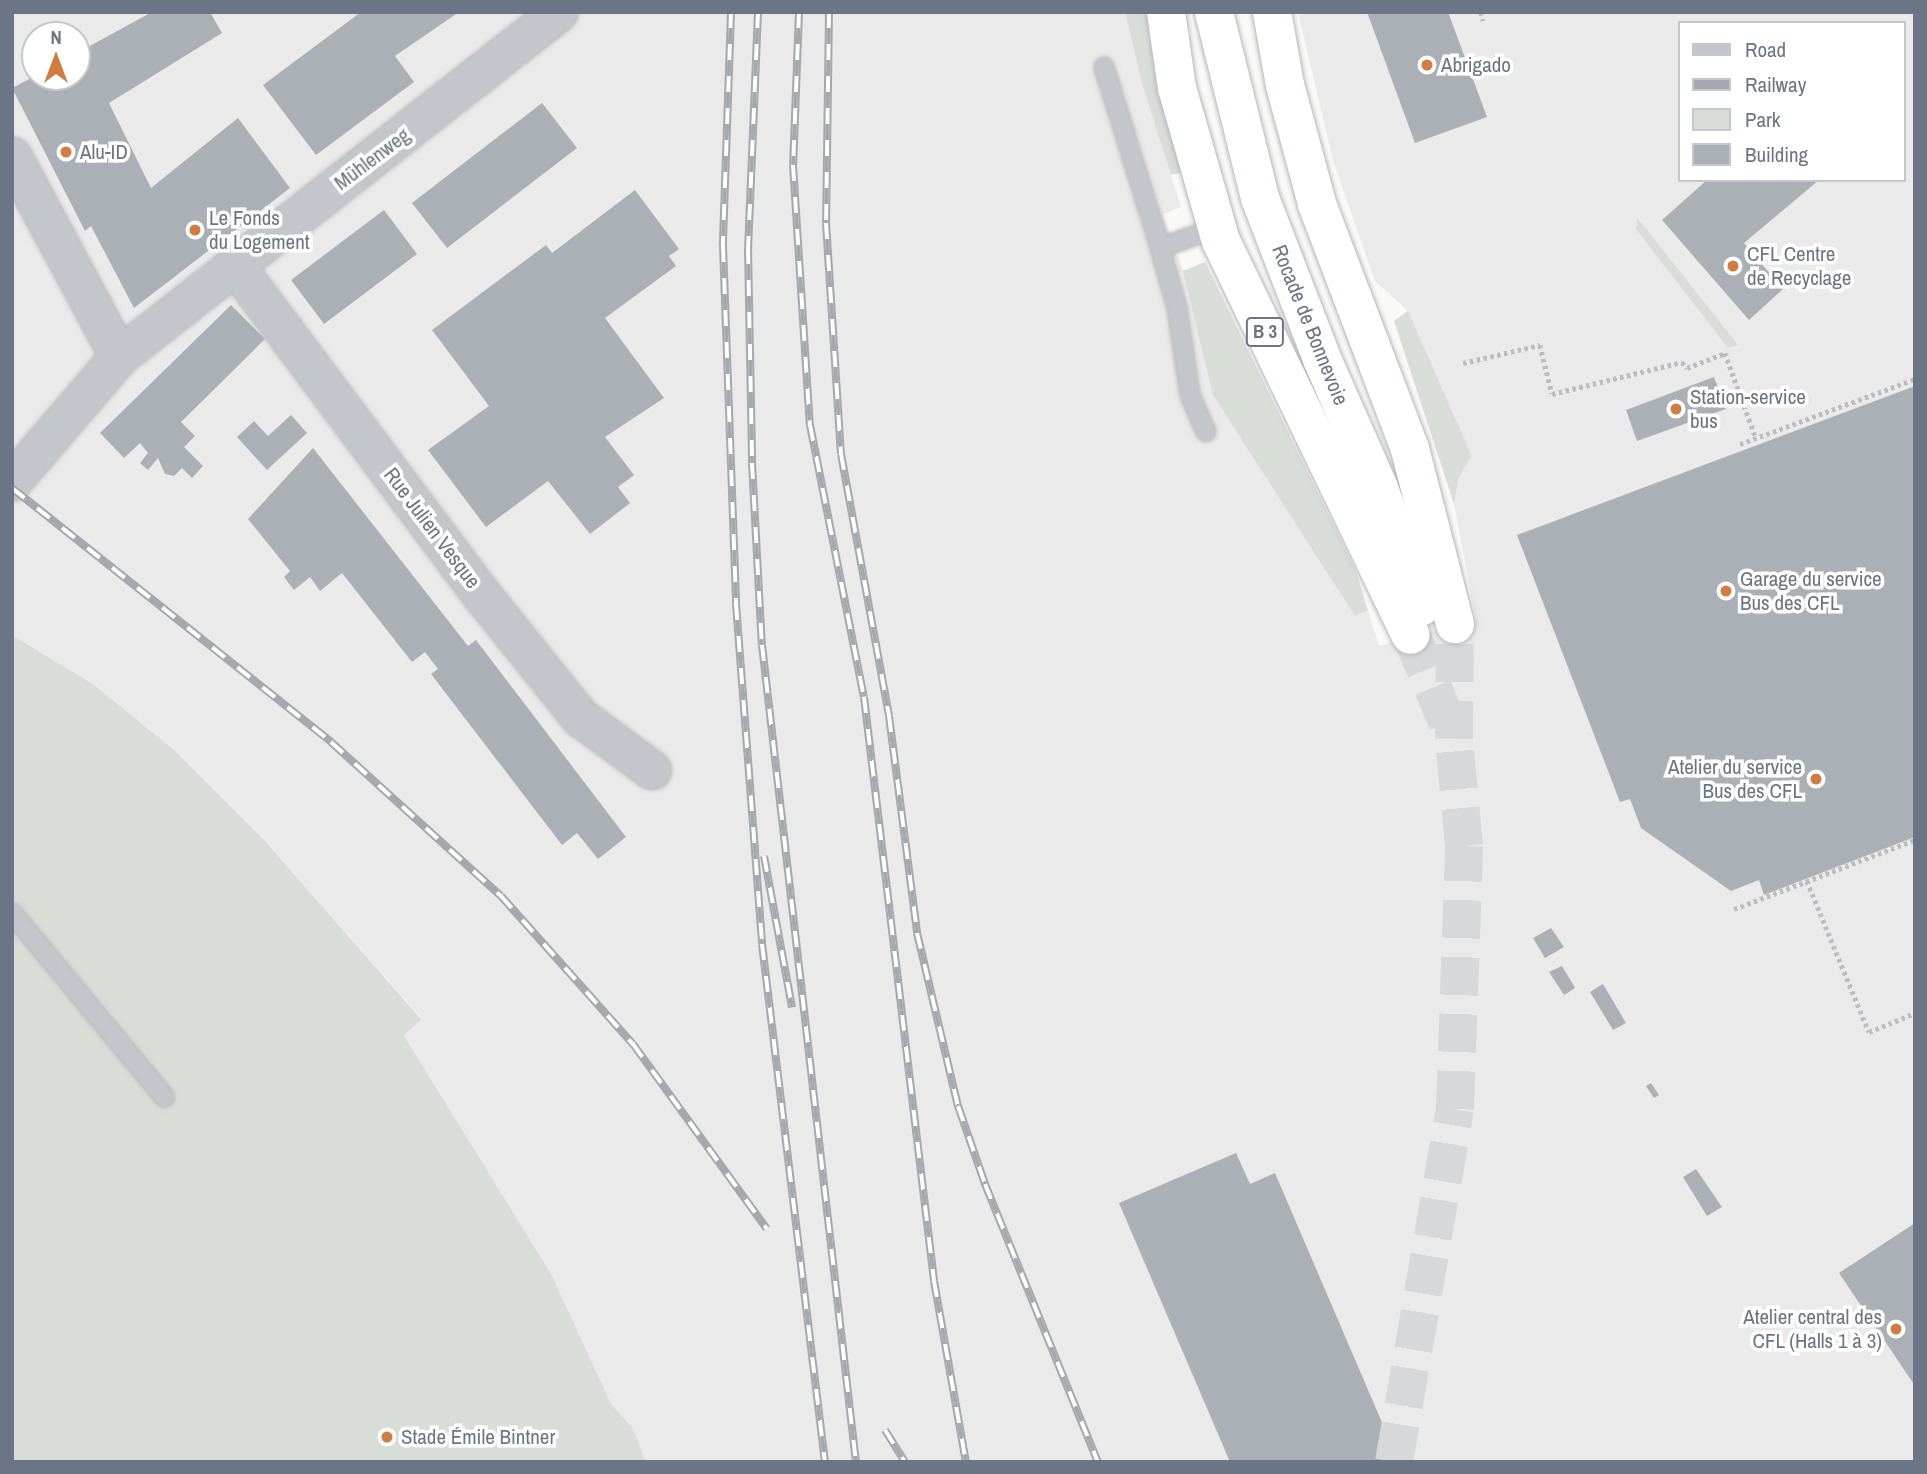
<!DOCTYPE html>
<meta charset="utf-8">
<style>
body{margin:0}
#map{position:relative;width:1927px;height:1474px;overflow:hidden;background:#f9f9f7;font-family:"Archivo Narrow",sans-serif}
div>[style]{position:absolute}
.built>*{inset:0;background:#eaeaea}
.green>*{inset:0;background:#d8ded7}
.building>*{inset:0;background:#abb0b7}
.highway-tunnel>*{height:38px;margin-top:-19px;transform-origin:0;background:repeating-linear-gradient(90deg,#d6d8da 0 38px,transparent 0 57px)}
.path>*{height:4.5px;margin-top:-2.25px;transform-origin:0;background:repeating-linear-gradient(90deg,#bbbdc0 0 3.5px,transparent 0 7px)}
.roads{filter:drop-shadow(0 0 2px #b5b7bb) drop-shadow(0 0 2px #b5b7bb)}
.lane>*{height:18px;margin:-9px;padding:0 9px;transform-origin:9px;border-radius:9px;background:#c3c6ca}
.street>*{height:37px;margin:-18.5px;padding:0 18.5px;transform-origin:18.5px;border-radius:18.5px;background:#c3c6ca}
.highway>*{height:38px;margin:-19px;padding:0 19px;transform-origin:19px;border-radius:19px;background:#fff}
.rail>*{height:8px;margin-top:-4px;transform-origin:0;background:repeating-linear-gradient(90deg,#fff 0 16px,#a5a9af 0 32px);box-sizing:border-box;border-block:2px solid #a5a9af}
.dots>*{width:19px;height:19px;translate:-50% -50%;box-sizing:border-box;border:4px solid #fff;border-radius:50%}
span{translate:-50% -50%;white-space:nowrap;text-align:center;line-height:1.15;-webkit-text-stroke:7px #fff;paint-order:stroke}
.shield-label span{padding:2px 5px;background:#fff;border:2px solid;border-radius:5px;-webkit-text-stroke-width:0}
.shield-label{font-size:19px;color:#6c7585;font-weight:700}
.poi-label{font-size:21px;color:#6c7585}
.left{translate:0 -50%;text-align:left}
.right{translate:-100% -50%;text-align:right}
.street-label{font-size:21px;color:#6c7585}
.frame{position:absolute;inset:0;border:14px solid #6c7585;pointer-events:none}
.legend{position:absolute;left:1678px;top:21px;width:228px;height:161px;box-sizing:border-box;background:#fff;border:2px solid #c4c8ce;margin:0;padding:9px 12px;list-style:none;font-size:21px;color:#6c7585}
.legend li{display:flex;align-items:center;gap:14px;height:35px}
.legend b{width:35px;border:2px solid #c4c8ce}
.north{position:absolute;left:21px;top:21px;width:70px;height:70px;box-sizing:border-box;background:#fff;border:2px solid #c4c8ce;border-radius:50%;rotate:0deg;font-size:19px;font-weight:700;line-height:28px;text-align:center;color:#6c7585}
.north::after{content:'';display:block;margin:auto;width:24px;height:32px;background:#d17c40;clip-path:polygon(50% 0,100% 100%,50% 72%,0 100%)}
</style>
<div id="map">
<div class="built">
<div style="clip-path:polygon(evenodd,12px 12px,1125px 12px,1142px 84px,1181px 207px,1163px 214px,1190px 290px,1356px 616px,1368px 611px,1379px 646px,1476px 620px,1454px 504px,1459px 477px,1472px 456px,1408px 311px,1375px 281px,1333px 161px,1298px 12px,1915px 12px,1915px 1462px,646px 1462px,633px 1428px,611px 1404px,404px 1036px,421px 1018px,265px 841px,173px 749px,93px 684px,12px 635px,12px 12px,1680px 23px,1904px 23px,1904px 180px,1680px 180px,1680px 23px,12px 12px,35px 35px,77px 35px,77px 77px,35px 77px,35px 35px)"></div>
</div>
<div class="green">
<div style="clip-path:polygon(1125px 12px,1151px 12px,1188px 171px,1171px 175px,1142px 84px)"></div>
<div style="clip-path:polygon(1637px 218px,1644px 226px,1738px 345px,1728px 348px,1636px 229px)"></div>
<div style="clip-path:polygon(1205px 262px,1356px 571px,1368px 611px,1355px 616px,1213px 395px,1183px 271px)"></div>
<div style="clip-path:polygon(1408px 311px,1472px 456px,1459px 477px,1454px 504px,1394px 321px)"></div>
<div style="clip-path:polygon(12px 635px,93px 684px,173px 749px,265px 841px,421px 1019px,404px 1036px,551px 1274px,611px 1404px,633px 1428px,646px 1462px,12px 1462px)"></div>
</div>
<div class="building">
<div style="clip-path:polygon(152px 12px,210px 12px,222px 33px,109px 103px,151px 188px,238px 118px,290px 188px,134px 308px,91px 226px,85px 231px,12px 88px,35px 76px,77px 77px,77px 53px)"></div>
<div style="clip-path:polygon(361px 12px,459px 12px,395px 56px,414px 82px,316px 155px,263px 85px)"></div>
<div style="clip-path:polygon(1367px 12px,1448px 12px,1487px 117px,1415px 143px)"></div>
<div style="clip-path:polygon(542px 103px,577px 148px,447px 248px,412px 203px)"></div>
<div style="clip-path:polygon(1707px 180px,1819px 180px,1744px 243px,1783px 289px,1749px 320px,1662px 220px)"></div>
<div style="clip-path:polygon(635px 190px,679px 249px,669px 256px,676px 266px,605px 318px,664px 398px,605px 437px,634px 475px,618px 487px,630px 503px,590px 534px,548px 481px,486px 527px,428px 450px,489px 406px,432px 330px,546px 245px,552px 253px)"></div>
<div style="clip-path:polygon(384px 210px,417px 254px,324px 324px,291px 280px)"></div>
<div style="clip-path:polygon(231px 305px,265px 339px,181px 422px,195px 436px,184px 447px,203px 466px,192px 478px,182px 468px,174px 476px,165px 474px,158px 458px,148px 470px,140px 463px,148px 453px,140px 443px,124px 458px,100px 433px)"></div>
<div style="clip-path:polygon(1714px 377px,1726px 409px,1637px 441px,1626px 410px)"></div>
<div style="clip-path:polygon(1915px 386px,1915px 837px,1764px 895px,1759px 880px,1731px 891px,1641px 828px,1630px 799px,1620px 802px,1517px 535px)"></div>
<div style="clip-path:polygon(291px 415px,307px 433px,267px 470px,237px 437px,254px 421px,268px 436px)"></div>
<div style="clip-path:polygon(313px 448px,468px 646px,476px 640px,626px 837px,598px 859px,577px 833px,562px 845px,431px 674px,438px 669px,425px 652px,412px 662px,342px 573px,320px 591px,310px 577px,294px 590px,284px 577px,290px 571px,248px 519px)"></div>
<div style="clip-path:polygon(1551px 928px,1564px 947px,1545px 958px,1533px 938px)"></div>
<div style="clip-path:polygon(1562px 966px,1575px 988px,1564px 995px,1549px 972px)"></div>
<div style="clip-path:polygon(1603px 984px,1626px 1023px,1613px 1030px,1590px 992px)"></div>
<div style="clip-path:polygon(1651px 1083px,1659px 1095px,1654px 1098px,1646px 1086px)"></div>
<div style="clip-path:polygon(1236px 1153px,1250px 1184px,1275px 1173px,1399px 1462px,1230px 1462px,1119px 1203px)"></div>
<div style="clip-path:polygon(1696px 1169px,1722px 1207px,1707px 1216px,1683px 1177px)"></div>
<div style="clip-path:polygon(1915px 1223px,1915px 1386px,1839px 1273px)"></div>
</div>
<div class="highway-tunnel">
<div style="left:1411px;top:635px;width:96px;rotate:67.4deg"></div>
<div style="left:1394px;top:1462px;width:358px;rotate:-80.2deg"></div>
<div style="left:1455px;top:1109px;width:263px;rotate:-88deg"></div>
<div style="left:1464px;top:846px;width:107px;rotate:-95.3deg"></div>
<div style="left:1454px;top:739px;width:115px;rotate:-89.5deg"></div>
</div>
<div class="path">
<div style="left:1481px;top:12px;width:9px;rotate:77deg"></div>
<div style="left:1463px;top:363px;width:79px;rotate:-13.2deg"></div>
<div style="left:1540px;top:345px;width:50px;rotate:76.2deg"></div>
<div style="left:1552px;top:394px;width:134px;rotate:-13.8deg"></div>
<div style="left:1682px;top:362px;width:8px;rotate:50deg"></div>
<div style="left:1687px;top:368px;width:41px;rotate:-21.5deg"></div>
<div style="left:1725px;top:353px;width:90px;rotate:70deg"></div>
<div style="left:1740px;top:444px;width:187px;rotate:-20.4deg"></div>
<div style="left:1807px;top:881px;width:163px;rotate:67.7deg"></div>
<div style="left:1869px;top:1032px;width:50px;rotate:-22.4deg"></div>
<div style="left:1734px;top:909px;width:194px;rotate:-20.9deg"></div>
</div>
<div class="roads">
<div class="lane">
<div style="left:1104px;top:67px;width:178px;rotate:72.7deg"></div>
<div style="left:1157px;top:237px;width:74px;rotate:74.3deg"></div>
<div style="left:1177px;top:308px;width:88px;rotate:81.5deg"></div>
<div style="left:1190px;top:395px;width:40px;rotate:66.6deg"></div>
<div style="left:1160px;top:248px;width:62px;rotate:-19.9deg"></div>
<div style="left:12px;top:913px;width:239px;rotate:50.4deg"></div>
</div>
<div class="street">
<div style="left:12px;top:156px;width:227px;rotate:61.9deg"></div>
<div style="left:234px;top:264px;width:412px;rotate:53.2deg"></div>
<div style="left:481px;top:594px;width:158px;rotate:51.2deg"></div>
<div style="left:580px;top:717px;width:89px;rotate:36.4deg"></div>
<div style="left:12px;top:481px;width:165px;rotate:-49.4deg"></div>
<div style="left:119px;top:356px;width:558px;rotate:-38.08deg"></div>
</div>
<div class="highway">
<div style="left:1166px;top:12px;width:77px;rotate:81.8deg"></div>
<div style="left:1177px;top:88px;width:159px;rotate:74deg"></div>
<div style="left:1221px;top:241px;width:437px;rotate:64.3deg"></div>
<div style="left:1214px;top:12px;width:192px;rotate:76.1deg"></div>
<div style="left:1260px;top:198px;width:173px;rotate:68.9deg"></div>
<div style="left:1322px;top:359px;width:141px;rotate:66.2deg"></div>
<div style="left:1379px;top:488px;width:126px;rotate:70.6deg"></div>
<div style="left:1272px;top:12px;width:74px;rotate:79.9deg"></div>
<div style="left:1285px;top:85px;width:123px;rotate:74.9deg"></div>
<div style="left:1317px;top:204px;width:262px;rotate:69.2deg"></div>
<div style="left:1410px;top:449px;width:181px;rotate:75.6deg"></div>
</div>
</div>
<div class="rail">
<div style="left:731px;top:12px;width:234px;rotate:92deg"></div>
<div style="left:723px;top:246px;width:358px;rotate:87.9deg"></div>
<div style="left:736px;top:604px;width:341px;rotate:85.6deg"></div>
<div style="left:762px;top:944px;width:522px;rotate:83.07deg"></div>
<div style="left:758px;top:12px;width:236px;rotate:92.4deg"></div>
<div style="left:748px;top:248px;width:215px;rotate:88.9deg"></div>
<div style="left:752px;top:463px;width:182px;rotate:86.9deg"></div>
<div style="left:762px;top:645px;width:822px;rotate:83.44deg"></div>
<div style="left:799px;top:12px;width:153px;rotate:92.2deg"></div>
<div style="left:793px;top:165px;width:261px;rotate:86.3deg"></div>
<div style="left:810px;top:425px;width:277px;rotate:78.8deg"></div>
<div style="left:864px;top:697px;width:588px;rotate:83.16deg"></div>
<div style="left:934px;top:1281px;width:184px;rotate:80deg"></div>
<div style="left:829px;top:12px;width:211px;rotate:90.8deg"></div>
<div style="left:826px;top:223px;width:231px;rotate:86.3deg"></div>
<div style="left:841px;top:454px;width:266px;rotate:79.6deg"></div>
<div style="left:889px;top:716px;width:219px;rotate:82.6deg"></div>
<div style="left:917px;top:933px;width:178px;rotate:76.7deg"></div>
<div style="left:958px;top:1106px;width:83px;rotate:70.9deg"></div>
<div style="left:985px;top:1184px;width:300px;rotate:67.9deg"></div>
<div style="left:12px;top:488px;width:408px;rotate:38.5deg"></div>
<div style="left:331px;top:742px;width:229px;rotate:42.2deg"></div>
<div style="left:501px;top:896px;width:198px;rotate:48.3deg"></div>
<div style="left:633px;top:1044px;width:228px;rotate:54.1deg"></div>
<div style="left:764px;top:856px;width:154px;rotate:79.5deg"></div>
<div style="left:885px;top:1430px;width:38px;rotate:58deg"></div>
</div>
<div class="dots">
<div style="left:1427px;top:65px;background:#d17c40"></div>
<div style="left:66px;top:152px;background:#d17c40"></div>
<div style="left:195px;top:230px;background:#d17c40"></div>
<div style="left:1733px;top:266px;background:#d17c40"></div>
<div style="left:1676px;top:409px;background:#d17c40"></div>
<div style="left:1726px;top:591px;background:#d17c40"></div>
<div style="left:1816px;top:779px;background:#d17c40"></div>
<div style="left:1896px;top:1329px;background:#d17c40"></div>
<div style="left:387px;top:1437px;background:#d17c40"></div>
</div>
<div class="shield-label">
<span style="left:1265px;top:332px">B 3</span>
</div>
<div class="poi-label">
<span class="left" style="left:1441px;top:65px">Abrigado</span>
<span class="left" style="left:80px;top:152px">Alu-ID</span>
<span class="left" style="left:209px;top:230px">Le Fonds<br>du Logement</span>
<span class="left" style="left:1747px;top:266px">CFL Centre<br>de Recyclage</span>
<span class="left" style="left:1690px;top:409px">Station-service<br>bus</span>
<span class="left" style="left:1740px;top:591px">Garage du service<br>Bus des CFL</span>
<span class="right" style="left:1802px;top:779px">Atelier du service<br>Bus des CFL</span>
<span class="right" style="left:1882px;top:1329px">Atelier central des<br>CFL (Halls 1 à 3)</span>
<span class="left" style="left:401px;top:1437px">Stade Émile Bintner</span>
</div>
<div class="street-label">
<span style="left:372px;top:159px;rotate:-37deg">Mühlenweg</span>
<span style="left:1310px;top:325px;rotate:68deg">Rocade de Bonnevoie</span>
<span style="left:432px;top:528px;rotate:53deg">Rue Julien Vesque</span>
</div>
<div class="frame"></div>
<ul class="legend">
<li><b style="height:9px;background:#c3c6ca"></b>Road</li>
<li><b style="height:9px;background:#a5a9af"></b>Railway</li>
<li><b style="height:19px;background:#d8ded7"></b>Park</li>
<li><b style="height:19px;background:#abb0b7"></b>Building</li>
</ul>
<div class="north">N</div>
</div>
